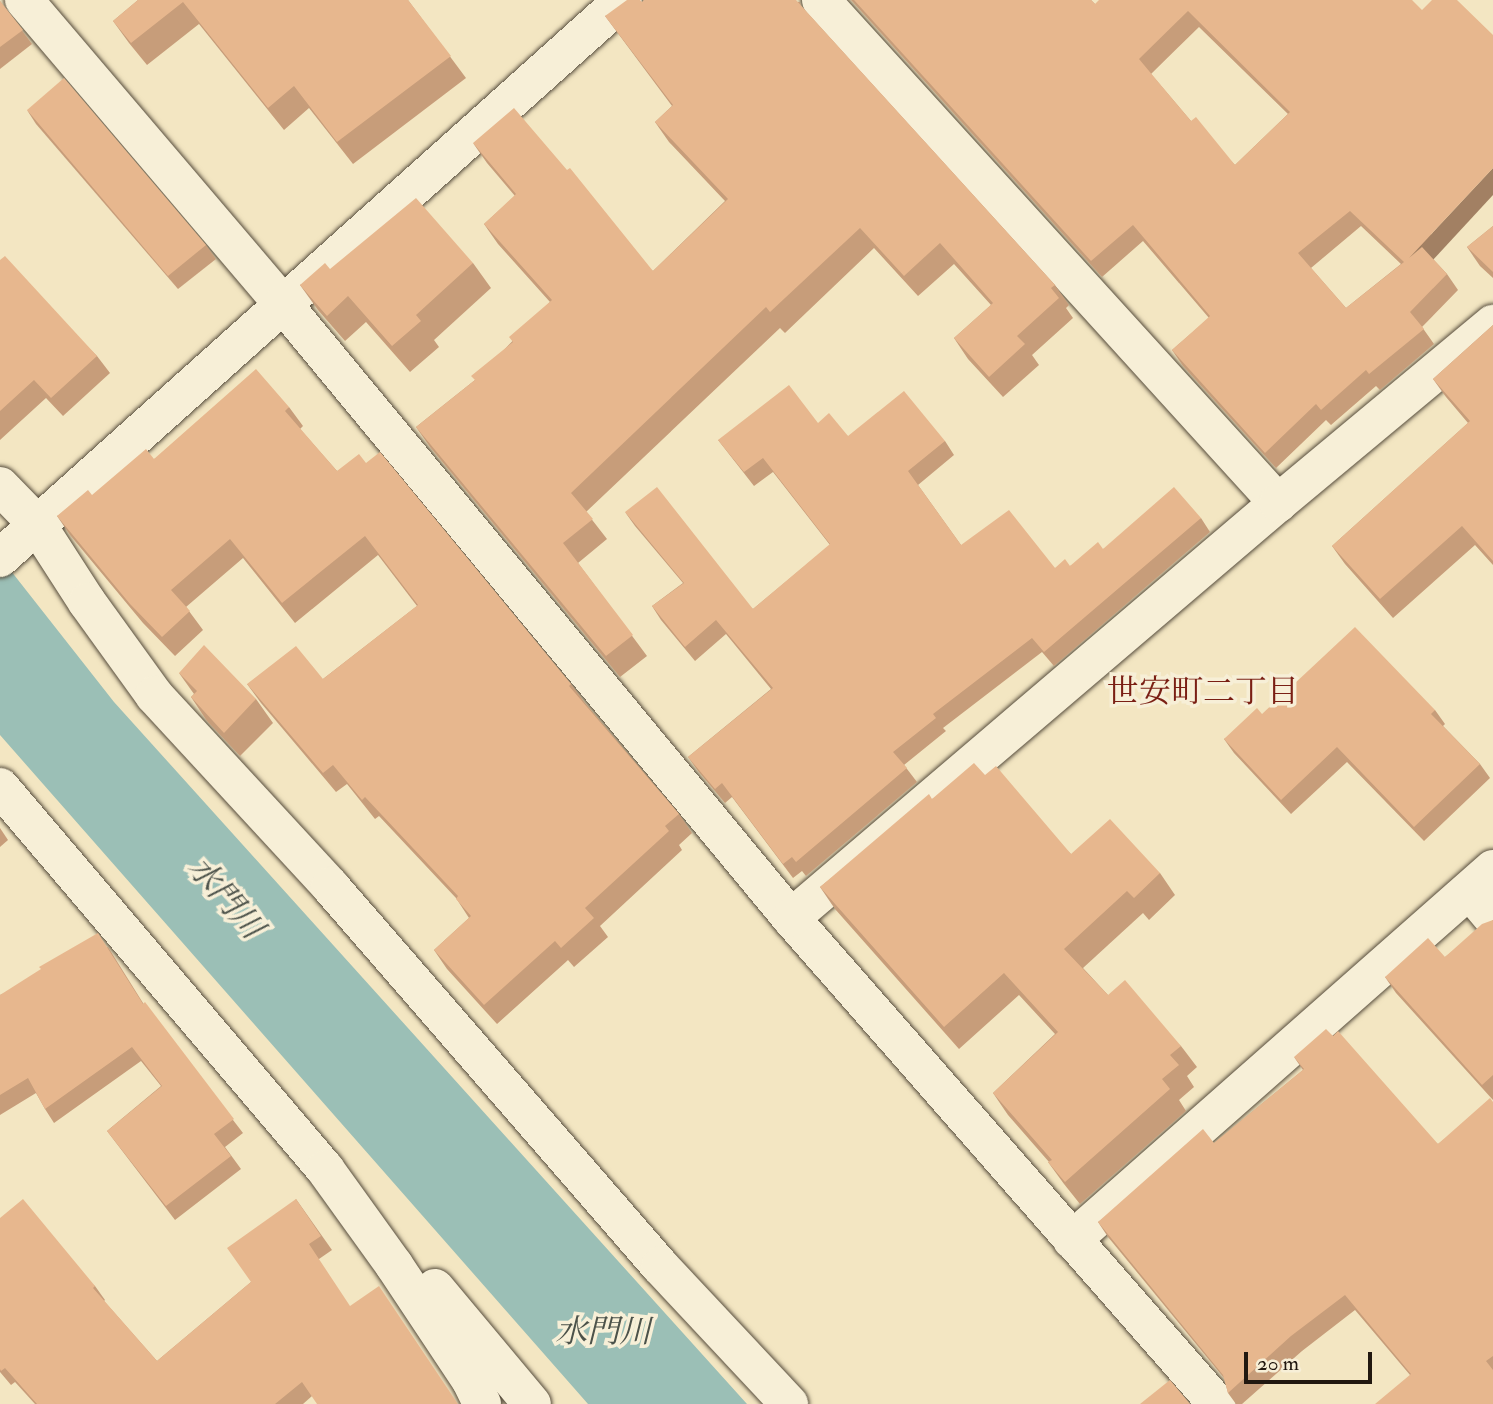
<!DOCTYPE html>
<meta charset="utf-8">
<style>
body{margin:0}
#map{position:relative;width:1493px;height:1404px;overflow:hidden;background:#f3e6c2;font-family:"IM FELL Double Pica","Noto Serif JP",serif}
div>[style]{position:absolute}
.water>*{inset:0;background:#9bbfb6}
.roads{filter:drop-shadow(0 0 2px #564c3c) drop-shadow(0 0 2px #564c3c)}
.street>*{height:38px;margin:-19px;padding:0 19px;transform-origin:19px;border-radius:19px;background:#f7efd7}
.wall>*{inset:0;background:#c79d7a}
.shaded-wall>*{inset:0;background:#a28063}
.building>*{inset:0;background:#e7b78e}
span{translate:-50% -50%;white-space:nowrap;text-align:center;line-height:1.15;-webkit-text-stroke:7px #f7efd7;paint-order:stroke}
.neighbourhood-label{font-size:32px;color:#7a1f14}
.water-label{font-size:32px;color:#4c524a;font-style:italic}
.scale{position:absolute;left:1244px;top:1352px;width:128px;height:32px;box-sizing:border-box;border:4px solid #211810;border-top:0;padding-left:9px;font-size:21px;line-height:24px;white-space:nowrap;color:#211810;-webkit-text-stroke:5px #f7efd7;paint-order:stroke}
</style>
<div id="map">
<div class="water">
<div style="clip-path:polygon(0 557px,114px 702px,747px 1404px,588px 1404px,0 735px)"></div>
</div>
<div class="roads">
<div class="street">
<div style="left:24px;top:0;width:399px;rotate:49.6deg"></div>
<div style="left:283px;top:304px;width:797px;rotate:50.4deg"></div>
<div style="left:791px;top:918px;width:646px;rotate:48.76deg"></div>
<div style="left:821px;top:0;width:680px;rotate:47.74deg"></div>
<div style="left:0;top:486px;width:52px;rotate:45.8deg"></div>
<div style="left:36px;top:523px;width:94px;rotate:57.2deg"></div>
<div style="left:87px;top:602px;width:115px;rotate:54.2deg"></div>
<div style="left:154px;top:695px;width:260px;rotate:47.3deg"></div>
<div style="left:330px;top:886px;width:503px;rotate:49.03deg"></div>
<div style="left:660px;top:1266px;width:189px;rotate:46.9deg"></div>
<div style="left:0;top:558px;width:836px;rotate:-41.85deg"></div>
<div style="left:0;top:787px;width:502px;rotate:49.61deg"></div>
<div style="left:325px;top:1169px;width:118px;rotate:54.3deg"></div>
<div style="left:394px;top:1265px;width:139px;rotate:56.4deg"></div>
<div style="left:471px;top:1381px;width:25px;rotate:64deg"></div>
<div style="left:1470px;top:891px;width:35px;rotate:50deg"></div>
<div style="left:791px;top:918px;width:640px;rotate:-40.44deg"></div>
<div style="left:1278px;top:503px;width:280px;rotate:-39.8deg"></div>
<div style="left:1072px;top:1240px;width:561px;rotate:-41.39deg"></div>
<div style="left:435px;top:1288px;width:151px;rotate:50.1deg"></div>
</div>
</div>
<div class="wall">
<div style="clip-path:polygon(138px 0,408px 0,466px 78px,353px 164px,309px 108px,284px 130px,199px 24px,147px 65px,129px 43px,113px 21px)"></div>
<div style="clip-path:polygon(evenodd,851px 0,1091px 0,1095px 4px,1412px 0,1433px 259px,1447px 274px,1458px 290px,1422px 327px,1434px 344px,1380px 390px,1376px 386px,1331px 425px,1326px 420px,1276px 468px,1183px 366px,1172px 350px,1209px 318px,1143px 241px,1102px 277px,851px 0,1199px 27px,1288px 114px,1235px 165px,1191px 121px,1151px 74px,1199px 27px,851px 0,1361px 226px,1401px 264px,1346px 308px,1311px 268px,1361px 226px)"></div>
<div style="clip-path:polygon(0 1px,32px 44px,0 69px)"></div>
<div style="clip-path:polygon(642px 2px,800px 2px,801px 6px,1055px 285px,1069px 305px,1066px 308px,1073px 318px,1032px 355px,1039px 365px,1003px 397px,968px 359px,954px 338px,991px 305px,954px 264px,918px 296px,874px 248px,785px 333px,780px 328px,586px 512px,607px 539px,578px 563px,647px 656px,620px 677px,430px 447px,416px 427px,475px 380px,550px 302px,498px 244px,484px 224px,515px 196px,487px 163px,473px 143px,653px 271px,725px 201px,669px 142px,655px 122px,672px 106px,605px 16px)"></div>
<div style="clip-path:polygon(27px 110px,206px 245px,216px 259px,178px 289px,36px 124px)"></div>
<div style="clip-path:polygon(1493px 226px,1493px 278px,1480px 266px,1467px 247px)"></div>
<div style="clip-path:polygon(0 260px,97px 356px,110px 373px,63px 416px,46px 398px,0 440px)"></div>
<div style="clip-path:polygon(473px 263px,491px 288px,434px 340px,439px 347px,410px 372px,366px 322px,345px 341px,318px 310px,300px 285px,330px 269px)"></div>
<div style="clip-path:polygon(1493px 325px,1493px 565px,1475px 545px,1393px 618px,1345px 564px,1332px 546px,1468px 423px,1446px 397px,1433px 379px)"></div>
<div style="clip-path:polygon(289px 407px,303px 426px,300px 429px,337px 471px,366px 463px,571px 684px,585px 703px,679px 814px,692px 833px,679px 845px,682px 850px,600px 926px,608px 937px,574px 967px,568px 960px,497px 1024px,447px 969px,434px 950px,469px 918px,456px 898px,379px 816px,375px 819px,347px 784px,336px 792px,261px 703px,247px 684px,323px 679px,417px 606px,378px 555px,295px 623px,243px 558px,186px 607px,203px 630px,175px 656px,143px 623px,70px 535px,57px 516px,154px 459px)"></div>
<div style="clip-path:polygon(818px 423px,848px 436px,945px 441px,954px 455px,918px 485px,961px 545px,1055px 568px,1070px 566px,1103px 549px,1201px 518px,1210px 532px,1054px 666px,1042px 652px,943px 728px,946px 731px,904px 765px,917px 782px,806px 876px,802px 871px,793px 878px,732px 797px,725px 803px,698px 771px,688px 757px,771px 689px,726px 634px,695px 661px,661px 620px,652px 606px,683px 583px,635px 526px,625px 512px,753px 609px,830px 545px,773px 472px,754px 486px,718px 440px)"></div>
<div style="clip-path:polygon(179px 673px,256px 699px,273px 723px,240px 756px,207px 721px,191px 697px,194px 694px)"></div>
<div style="clip-path:polygon(1435px 710px,1445px 724px,1443px 726px,1480px 764px,1490px 778px,1424px 841px,1347px 762px,1291px 814px,1234px 753px,1224px 739px,1262px 714px)"></div>
<div style="clip-path:polygon(985px 775px,1071px 854px,1160px 873px,1175px 895px,1149px 920px,1143px 913px,1083px 968px,1108px 995px,1181px 1046px,1197px 1067px,1187px 1076px,1194px 1087px,1179px 1100px,1186px 1111px,1080px 1204px,1064px 1184px,1048px 1162px,1049px 1162px,1008px 1115px,993px 1093px,1055px 1034px,1019px 995px,959px 1049px,835px 909px,820px 887px,932px 799px)"></div>
<div style="clip-path:polygon(0 828px,8px 840px,0 847px)"></div>
<div style="clip-path:polygon(1493px 920px,1493px 1100px,1396px 993px,1385px 977px,1445px 957px)"></div>
<div style="clip-path:polygon(108px 947px,143px 1003px,243px 1133px,225px 1147px,241px 1169px,175px 1220px,107px 1131px,161px 1086px,141px 1061px,54px 1123px,45px 1109px,36px 1093px,0 1115px,0 995px)"></div>
<div style="clip-path:polygon(1294px 1057px,1438px 1144px,1493px 1102px,1493px 1404px,1410px 1375px,1355px 1310px,1302px 1351px,1242px 1404px,1236px 1404px,1228px 1393px,1224px 1378px,1108px 1237px,1098px 1222px,1214px 1143px,1303px 1070px)"></div>
<div style="clip-path:polygon(296px 1199px,332px 1250px,319px 1259px,312px 1396px,303px 1404px,35px 1404px,15px 1382px,11px 1385px,0 1372px,0 1218px,95px 1286px,105px 1300px,104px 1301px,157px 1361px,251px 1282px)"></div>
</div>
<div class="shaded-wall">
<div style="clip-path:polygon(1493px 168px,1493px 195px,1420px 274px,1409px 258px)"></div>
</div>
<div class="building">
<div style="clip-path:polygon(138px 0,408px 0,451px 56px,337px 142px,294px 86px,268px 108px,183px 2px,131px 43px,113px 21px)"></div>
<div style="clip-path:polygon(627px 0,640px 0,642px 2px,644px 0,796px 0,1055px 285px,1051px 288px,1059px 298px,1017px 336px,1025px 344px,989px 377px,954px 338px,993px 303px,940px 243px,904px 276px,860px 228px,770px 312px,766px 307px,571px 493px,593px 519px,563px 543px,633px 635px,606px 656px,416px 427px,475px 380px,471px 376px,513px 342px,509px 337px,552px 300px,484px 224px,516px 194px,473px 143px,514px 108px,567px 170px,570px 168px,653px 271px,728px 199px,655px 122px,673px 105px,605px 16px)"></div>
<div style="clip-path:polygon(evenodd,854px 0,1091px 0,1095px 4px,1099px 0,1412px 0,1422px 10px,1432px 0,1457px 0,1493px 35px,1493px 168px,1409px 258px,1422px 247px,1447px 274px,1410px 312px,1424px 329px,1369px 374px,1366px 370px,1321px 410px,1316px 404px,1265px 453px,1172px 350px,1210px 316px,1133px 225px,1091px 261px,854px 0,1188px 11px,1290px 112px,1235px 165px,1196px 117px,1191px 121px,1139px 59px,1188px 11px,854px 0,1350px 211px,1404px 262px,1346px 308px,1298px 253px,1350px 211px)"></div>
<div style="clip-path:polygon(0 1px,23px 30px,0 47px)"></div>
<div style="clip-path:polygon(64px 78px,206px 245px,168px 276px,27px 110px)"></div>
<div style="clip-path:polygon(416px 198px,473px 263px,416px 315px,421px 321px,392px 346px,348px 296px,327px 316px,300px 285px,325px 263px,330px 269px)"></div>
<div style="clip-path:polygon(1493px 226px,1493px 272px,1467px 247px)"></div>
<div style="clip-path:polygon(5px 256px,97px 356px,51px 398px,34px 380px,0 411px,0 260px)"></div>
<div style="clip-path:polygon(1493px 325px,1493px 561px,1462px 526px,1380px 599px,1332px 546px,1470px 421px,1433px 379px)"></div>
<div style="clip-path:polygon(256px 369px,289px 407px,285px 411px,337px 471px,359px 454px,366px 463px,380px 452px,571px 684px,569px 686px,679px 814px,665px 826px,669px 831px,585px 908px,594px 918px,561px 948px,555px 941px,484px 1005px,434px 950px,471px 916px,456px 899px,458px 896px,365px 797px,362px 800px,333px 765px,323px 773px,247px 684px,296px 646px,323px 679px,418px 605px,365px 536px,282px 603px,230px 539px,171px 590px,190px 611px,162px 637px,130px 604px,57px 516px,88px 490px,92px 495px,146px 449px,154px 459px)"></div>
<div style="clip-path:polygon(789px 385px,818px 423px,829px 413px,848px 436px,904px 391px,945px 441px,908px 471px,961px 545px,1009px 510px,1055px 568px,1065px 559px,1070px 566px,1098px 542px,1103px 549px,1174px 487px,1201px 518px,1044px 652px,1032px 638px,933px 714px,936px 718px,893px 752px,907px 768px,796px 862px,792px 857px,783px 864px,722px 783px,715px 789px,688px 757px,773px 688px,716px 620px,685px 647px,652px 606px,684px 583px,625px 512px,657px 487px,753px 609px,830px 544px,763px 458px,744px 472px,718px 440px)"></div>
<div style="clip-path:polygon(1355px 627px,1435px 710px,1431px 714px,1480px 764px,1414px 827px,1337px 747px,1281px 800px,1224px 739px,1257px 708px,1262px 714px)"></div>
<div style="clip-path:polygon(204px 645px,256px 699px,224px 733px,191px 697px,197px 691px,179px 673px)"></div>
<div style="clip-path:polygon(974px 763px,985px 775px,996px 766px,1071px 854px,1110px 819px,1160px 873px,1134px 898px,1127px 891px,1064px 949px,1108px 995px,1125px 980px,1181px 1046px,1170px 1055px,1179px 1065px,1162px 1079px,1170px 1089px,1065px 1182px,1048px 1162px,1052px 1160px,993px 1093px,1058px 1032px,1004px 973px,944px 1027px,820px 887px,929px 794px,932px 799px)"></div>
<div style="clip-path:polygon(1493px 920px,1493px 1075px,1482px 1085px,1385px 977px,1428px 938px,1445px 957px,1482px 924px)"></div>
<div style="clip-path:polygon(98px 933px,143px 1004px,145px 1002px,234px 1119px,214px 1134px,231px 1156px,166px 1206px,107px 1131px,162px 1086px,132px 1047px,45px 1109px,28px 1078px,0 1095px,0 995px,41px 969px,39px 967px)"></div>
<div style="clip-path:polygon(1326px 1029px,1333px 1036px,1338px 1031px,1438px 1144px,1490px 1098px,1493px 1102px,1493px 1356px,1486px 1361px,1493px 1370px,1493px 1404px,1375px 1404px,1411px 1374px,1345px 1295px,1291px 1336px,1228px 1393px,1223px 1375px,1098px 1222px,1203px 1129px,1214px 1143px,1304px 1069px,1294px 1057px)"></div>
<div style="clip-path:polygon(23px 1199px,95px 1286px,93px 1288px,157px 1361px,251px 1282px,227px 1248px,296px 1199px,321px 1236px,309px 1244px,350px 1306px,379px 1286px,458px 1404px,317px 1404px,302px 1382px,275px 1404px,37px 1404px,5px 1368px,1px 1371px,0 1369px,0 1218px)"></div>
<div style="clip-path:polygon(1170px 1380px,1190px 1404px,1140px 1404px)"></div>
</div>
<div class="neighbourhood-label">
<span style="left:1203px;top:692px">世安町二丁目</span>
</div>
<div class="water-label">
<span style="left:225px;top:898px;rotate:49deg">水門川</span>
<span style="left:603px;top:1332px">水門川</span>
</div>
<div class="scale">20 m</div>
</div>
